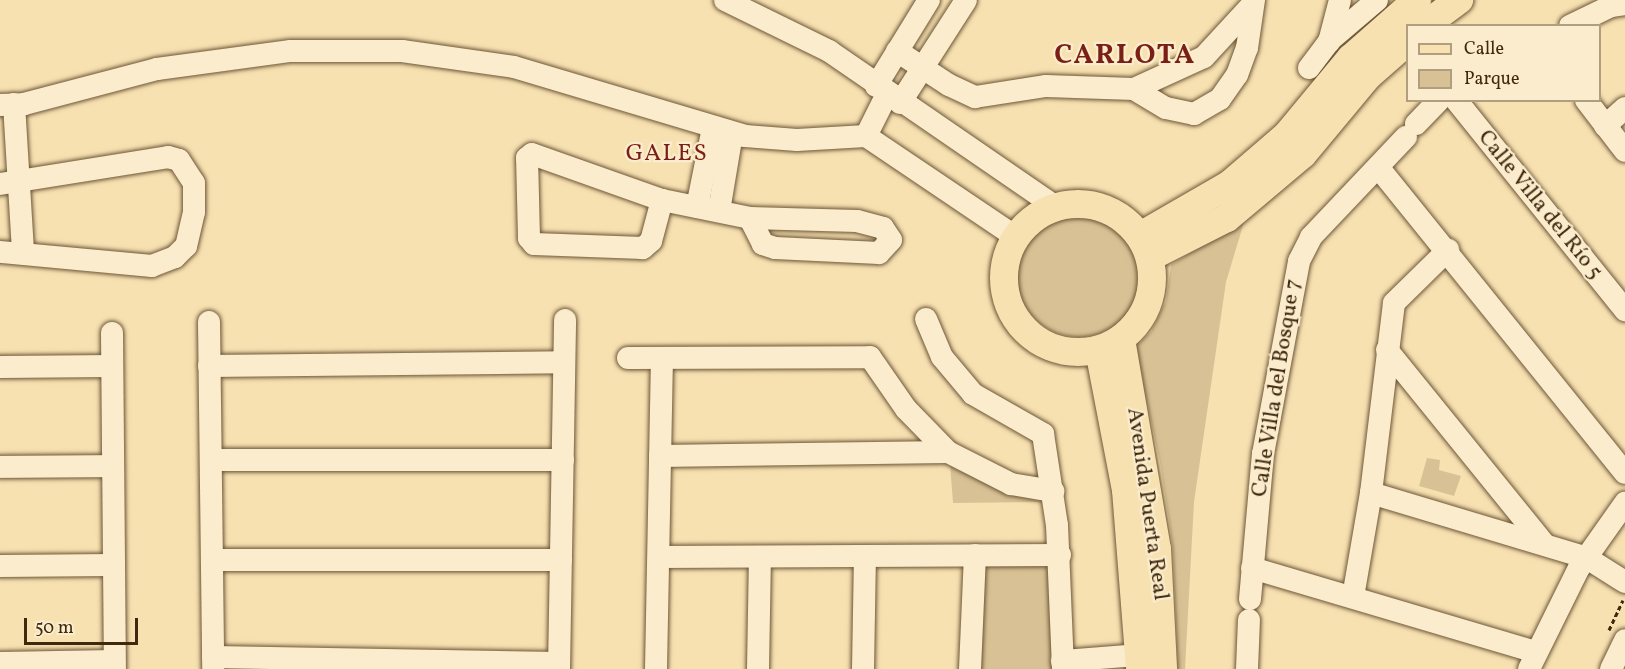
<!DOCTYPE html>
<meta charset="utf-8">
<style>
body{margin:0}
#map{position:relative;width:1625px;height:669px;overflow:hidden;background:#f7e1b1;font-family:Vollkorn,serif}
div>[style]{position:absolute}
.green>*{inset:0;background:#d8c295}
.round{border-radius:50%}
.path>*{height:3px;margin-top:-1.5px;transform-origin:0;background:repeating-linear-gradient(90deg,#3f280e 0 4.5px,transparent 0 7.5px)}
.roads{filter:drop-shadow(0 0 2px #6d5637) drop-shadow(0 0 2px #6d5637)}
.minor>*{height:22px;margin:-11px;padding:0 11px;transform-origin:11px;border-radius:11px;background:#faeccc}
.major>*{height:28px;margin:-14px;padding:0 14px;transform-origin:14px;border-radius:14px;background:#f7e1b1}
.major>.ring{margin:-14px;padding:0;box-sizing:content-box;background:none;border:28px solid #f7e1b1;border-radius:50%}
span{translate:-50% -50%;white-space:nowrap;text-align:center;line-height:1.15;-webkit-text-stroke:4.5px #faeccc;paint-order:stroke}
.street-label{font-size:22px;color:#3f280e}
.neighbourhood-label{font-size:24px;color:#7a1f14;letter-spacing:1.5px}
.district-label{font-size:28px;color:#7a1f14;font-weight:700;letter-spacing:1.5px}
.legend{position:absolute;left:1406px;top:24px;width:195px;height:78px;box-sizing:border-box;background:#faeccc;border:2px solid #af9e80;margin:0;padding:8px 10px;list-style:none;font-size:18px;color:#3f280e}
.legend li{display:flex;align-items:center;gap:12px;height:30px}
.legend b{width:30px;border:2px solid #af9e80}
.scale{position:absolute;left:24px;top:618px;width:114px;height:27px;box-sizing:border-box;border:3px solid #3f280e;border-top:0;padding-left:8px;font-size:18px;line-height:21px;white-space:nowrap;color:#3f280e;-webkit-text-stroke:4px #faeccc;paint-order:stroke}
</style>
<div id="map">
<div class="green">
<div class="round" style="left:1017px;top:213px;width:124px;height:124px"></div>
<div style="clip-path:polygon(1245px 219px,1226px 282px,1194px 502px,1185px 669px,1178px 669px,1173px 547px,1160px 462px,1135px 347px,1151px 332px,1166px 301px,1171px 265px)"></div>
<div style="clip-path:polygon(1427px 458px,1440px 460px,1439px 470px,1461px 476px,1454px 496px,1419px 486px)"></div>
<div style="clip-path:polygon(950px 464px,998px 490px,1043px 502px,953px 503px)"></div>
<div style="clip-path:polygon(987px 562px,1047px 563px,1051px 567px,1052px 669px,979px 669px,983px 568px)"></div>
</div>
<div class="path">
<div style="left:1609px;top:630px;width:33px;rotate:-65deg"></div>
</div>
<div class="roads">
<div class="minor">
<div style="left:725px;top:0;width:116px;rotate:26.1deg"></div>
<div style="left:829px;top:51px;width:275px;rotate:34.5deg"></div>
<div style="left:1570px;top:26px;width:46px;rotate:-26deg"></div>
<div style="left:1611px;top:6px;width:14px;rotate:-8deg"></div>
<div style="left:1329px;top:42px;width:43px;rotate:-75.3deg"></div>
<div style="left:897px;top:51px;width:62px;rotate:33.2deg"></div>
<div style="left:949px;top:85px;width:29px;rotate:25deg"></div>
<div style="left:975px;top:97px;width:72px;rotate:-8.8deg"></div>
<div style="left:1046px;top:86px;width:88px;rotate:2deg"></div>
<div style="left:1134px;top:89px;width:37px;rotate:31deg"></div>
<div style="left:1166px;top:108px;width:29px;rotate:12deg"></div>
<div style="left:1194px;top:114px;width:30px;rotate:-30deg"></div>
<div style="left:1220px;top:99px;width:29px;rotate:-55deg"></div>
<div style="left:1237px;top:75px;width:29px;rotate:-70deg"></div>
<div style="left:1247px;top:48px;width:49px;rotate:-81.7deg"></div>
<div style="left:1309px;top:68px;width:34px;rotate:-53deg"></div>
<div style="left:1329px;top:41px;width:63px;rotate:-40.5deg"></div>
<div style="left:876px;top:86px;width:101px;rotate:-58.4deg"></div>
<div style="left:1134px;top:89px;width:77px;rotate:-24.6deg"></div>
<div style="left:1204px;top:57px;width:71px;rotate:-47.3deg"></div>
<div style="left:1456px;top:100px;width:270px;rotate:51.2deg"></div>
<div style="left:1586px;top:100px;width:64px;rotate:52.6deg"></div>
<div style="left:900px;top:103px;width:122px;rotate:-57.3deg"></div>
<div style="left:14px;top:104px;width:147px;rotate:86.5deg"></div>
<div style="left:0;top:105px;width:24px;rotate:-2deg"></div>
<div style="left:24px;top:104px;width:138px;rotate:-14.7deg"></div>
<div style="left:157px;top:69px;width:135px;rotate:-7.7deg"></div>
<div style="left:291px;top:51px;width:111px"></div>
<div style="left:402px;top:51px;width:113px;rotate:8.1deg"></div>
<div style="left:514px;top:67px;width:241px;rotate:16.6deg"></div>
<div style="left:745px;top:136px;width:52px;rotate:4.4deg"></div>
<div style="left:797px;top:140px;width:69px;rotate:-3.3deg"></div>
<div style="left:866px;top:136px;width:181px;rotate:34deg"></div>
<div style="left:1416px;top:124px;width:33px;rotate:-46deg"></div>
<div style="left:1605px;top:126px;width:27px;rotate:-42deg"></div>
<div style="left:866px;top:136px;width:47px;rotate:-63.4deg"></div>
<div style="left:1378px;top:167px;width:393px;rotate:51.1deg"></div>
<div style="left:0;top:184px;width:170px;rotate:-9.1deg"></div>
<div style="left:168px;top:157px;width:11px;rotate:15deg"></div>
<div style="left:179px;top:160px;width:27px;rotate:57deg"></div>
<div style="left:194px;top:183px;width:29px;rotate:90deg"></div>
<div style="left:194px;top:212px;width:35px;rotate:103deg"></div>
<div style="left:186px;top:246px;width:16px;rotate:135deg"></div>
<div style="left:175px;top:257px;width:25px;rotate:159deg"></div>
<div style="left:152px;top:266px;width:153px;rotate:-174.7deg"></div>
<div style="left:662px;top:200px;width:42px;rotate:105deg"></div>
<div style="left:651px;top:241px;width:11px;rotate:139deg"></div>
<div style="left:643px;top:248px;width:109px;rotate:-177.9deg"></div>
<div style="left:534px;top:244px;width:8px;rotate:-130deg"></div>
<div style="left:529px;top:238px;width:80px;rotate:-91.4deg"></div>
<div style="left:527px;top:158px;width:6px;rotate:-39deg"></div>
<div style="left:532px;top:154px;width:138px;rotate:19.5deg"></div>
<div style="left:662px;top:200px;width:90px;rotate:11.6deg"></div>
<div style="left:750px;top:218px;width:107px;rotate:1.6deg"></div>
<div style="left:857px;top:221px;width:27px;rotate:15deg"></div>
<div style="left:883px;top:228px;width:14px;rotate:56deg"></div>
<div style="left:891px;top:240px;width:18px;rotate:133deg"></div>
<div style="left:879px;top:253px;width:104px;rotate:-177.2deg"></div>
<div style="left:775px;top:248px;width:13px;rotate:-162deg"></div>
<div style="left:763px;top:244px;width:29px;rotate:-117deg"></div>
<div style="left:697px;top:207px;width:81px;rotate:-78.6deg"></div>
<div style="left:719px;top:211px;width:79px;rotate:-80.5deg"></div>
<div style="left:926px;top:319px;width:41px;rotate:67.2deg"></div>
<div style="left:942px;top:357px;width:48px;rotate:50deg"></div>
<div style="left:973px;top:394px;width:81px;rotate:29.7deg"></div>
<div style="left:1043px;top:434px;width:92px;rotate:81.3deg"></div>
<div style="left:1057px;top:525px;width:144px;rotate:87.6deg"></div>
<div style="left:209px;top:322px;width:347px;rotate:89.3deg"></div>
<div style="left:112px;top:333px;width:336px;rotate:89.5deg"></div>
<div style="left:1387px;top:350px;width:250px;rotate:51deg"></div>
<div style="left:628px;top:358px;width:242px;rotate:-0.2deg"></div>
<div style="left:870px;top:357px;width:63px;rotate:55.3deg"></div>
<div style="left:906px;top:409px;width:60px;rotate:45.7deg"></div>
<div style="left:948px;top:452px;width:71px;rotate:26.9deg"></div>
<div style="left:1011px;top:484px;width:43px;rotate:9.5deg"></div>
<div style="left:209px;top:366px;width:355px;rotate:-0.6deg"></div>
<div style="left:0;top:367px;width:112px;rotate:-0.5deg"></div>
<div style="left:660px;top:456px;width:288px;rotate:-0.8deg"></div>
<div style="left:211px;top:460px;width:352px"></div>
<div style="left:0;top:467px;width:113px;rotate:-0.5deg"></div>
<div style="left:1371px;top:493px;width:226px;rotate:16.7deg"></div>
<div style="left:1587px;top:558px;width:45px;rotate:32.3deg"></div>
<div style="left:659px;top:557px;width:401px;rotate:-0.3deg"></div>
<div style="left:212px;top:560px;width:349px"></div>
<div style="left:0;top:566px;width:112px;rotate:-0.5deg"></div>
<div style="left:1252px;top:568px;width:295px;rotate:16.5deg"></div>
<div style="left:1353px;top:597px;width:106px;rotate:-80.2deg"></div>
<div style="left:1371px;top:493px;width:191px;rotate:-83.1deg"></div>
<div style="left:1394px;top:303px;width:76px;rotate:-44.5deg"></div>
<div style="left:1250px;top:599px;width:146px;rotate:-84.9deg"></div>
<div style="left:1263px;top:454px;width:196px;rotate:-79.4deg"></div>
<div style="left:1299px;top:261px;width:27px;rotate:-63deg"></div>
<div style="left:1311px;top:237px;width:138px;rotate:-46.5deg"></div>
<div style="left:213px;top:657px;width:346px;rotate:1deg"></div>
<div style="left:1062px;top:661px;width:77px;rotate:-4.5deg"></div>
<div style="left:0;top:663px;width:114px;rotate:-1deg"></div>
<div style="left:559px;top:669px;width:349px;rotate:-89deg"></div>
<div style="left:656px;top:669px;width:310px;rotate:-88.9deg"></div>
<div style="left:758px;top:669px;width:112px;rotate:-89deg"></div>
<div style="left:863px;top:669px;width:113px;rotate:-89deg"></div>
<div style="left:970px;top:669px;width:114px;rotate:-87.5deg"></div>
<div style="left:1247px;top:669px;width:49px;rotate:-87.7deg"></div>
<div style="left:1529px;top:669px;width:113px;rotate:-63.7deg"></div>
<div style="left:1579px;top:568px;width:80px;rotate:-54.7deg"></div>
<div style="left:1611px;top:669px;width:32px;rotate:-64deg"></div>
</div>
<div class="major">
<div style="left:1424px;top:26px;width:44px;rotate:-36.6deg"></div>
<div class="ring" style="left:1004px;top:204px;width:120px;height:120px"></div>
<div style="left:1140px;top:236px;width:104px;rotate:-30deg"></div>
<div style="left:1230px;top:184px;width:75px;rotate:-40.7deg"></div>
<div style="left:1287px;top:135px;width:100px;rotate:-50.3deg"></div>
<div style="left:1351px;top:58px;width:88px;rotate:-41.3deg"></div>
<div style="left:1150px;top:257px;width:86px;rotate:-26.9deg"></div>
<div style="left:1227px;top:218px;width:99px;rotate:-40.1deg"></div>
<div style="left:1303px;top:154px;width:102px;rotate:-50.2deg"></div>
<div style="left:1368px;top:76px;width:53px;rotate:-41.2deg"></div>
<div style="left:1121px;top:339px;width:213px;rotate:80.3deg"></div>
<div style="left:1157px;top:549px;width:120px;rotate:87.1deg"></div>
<div style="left:1099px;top:350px;width:143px;rotate:79.1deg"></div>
<div style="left:1126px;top:490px;width:180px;rotate:85.5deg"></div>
</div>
</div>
<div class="street-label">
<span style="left:1540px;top:205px;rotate:51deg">Calle Villa del Río 5</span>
<span style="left:1277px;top:388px;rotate:-81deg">Calle Villa del Bosque 7</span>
<span style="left:1147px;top:504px;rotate:82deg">Avenida Puerta Real</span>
</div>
<div class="neighbourhood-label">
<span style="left:667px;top:155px">GALES</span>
</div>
<div class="district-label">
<span style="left:1125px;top:56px">CARLOTA</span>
</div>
<ul class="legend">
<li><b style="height:8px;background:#f7e1b1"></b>Calle</li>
<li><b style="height:16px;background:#d8c295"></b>Parque</li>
</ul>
<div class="scale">50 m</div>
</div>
